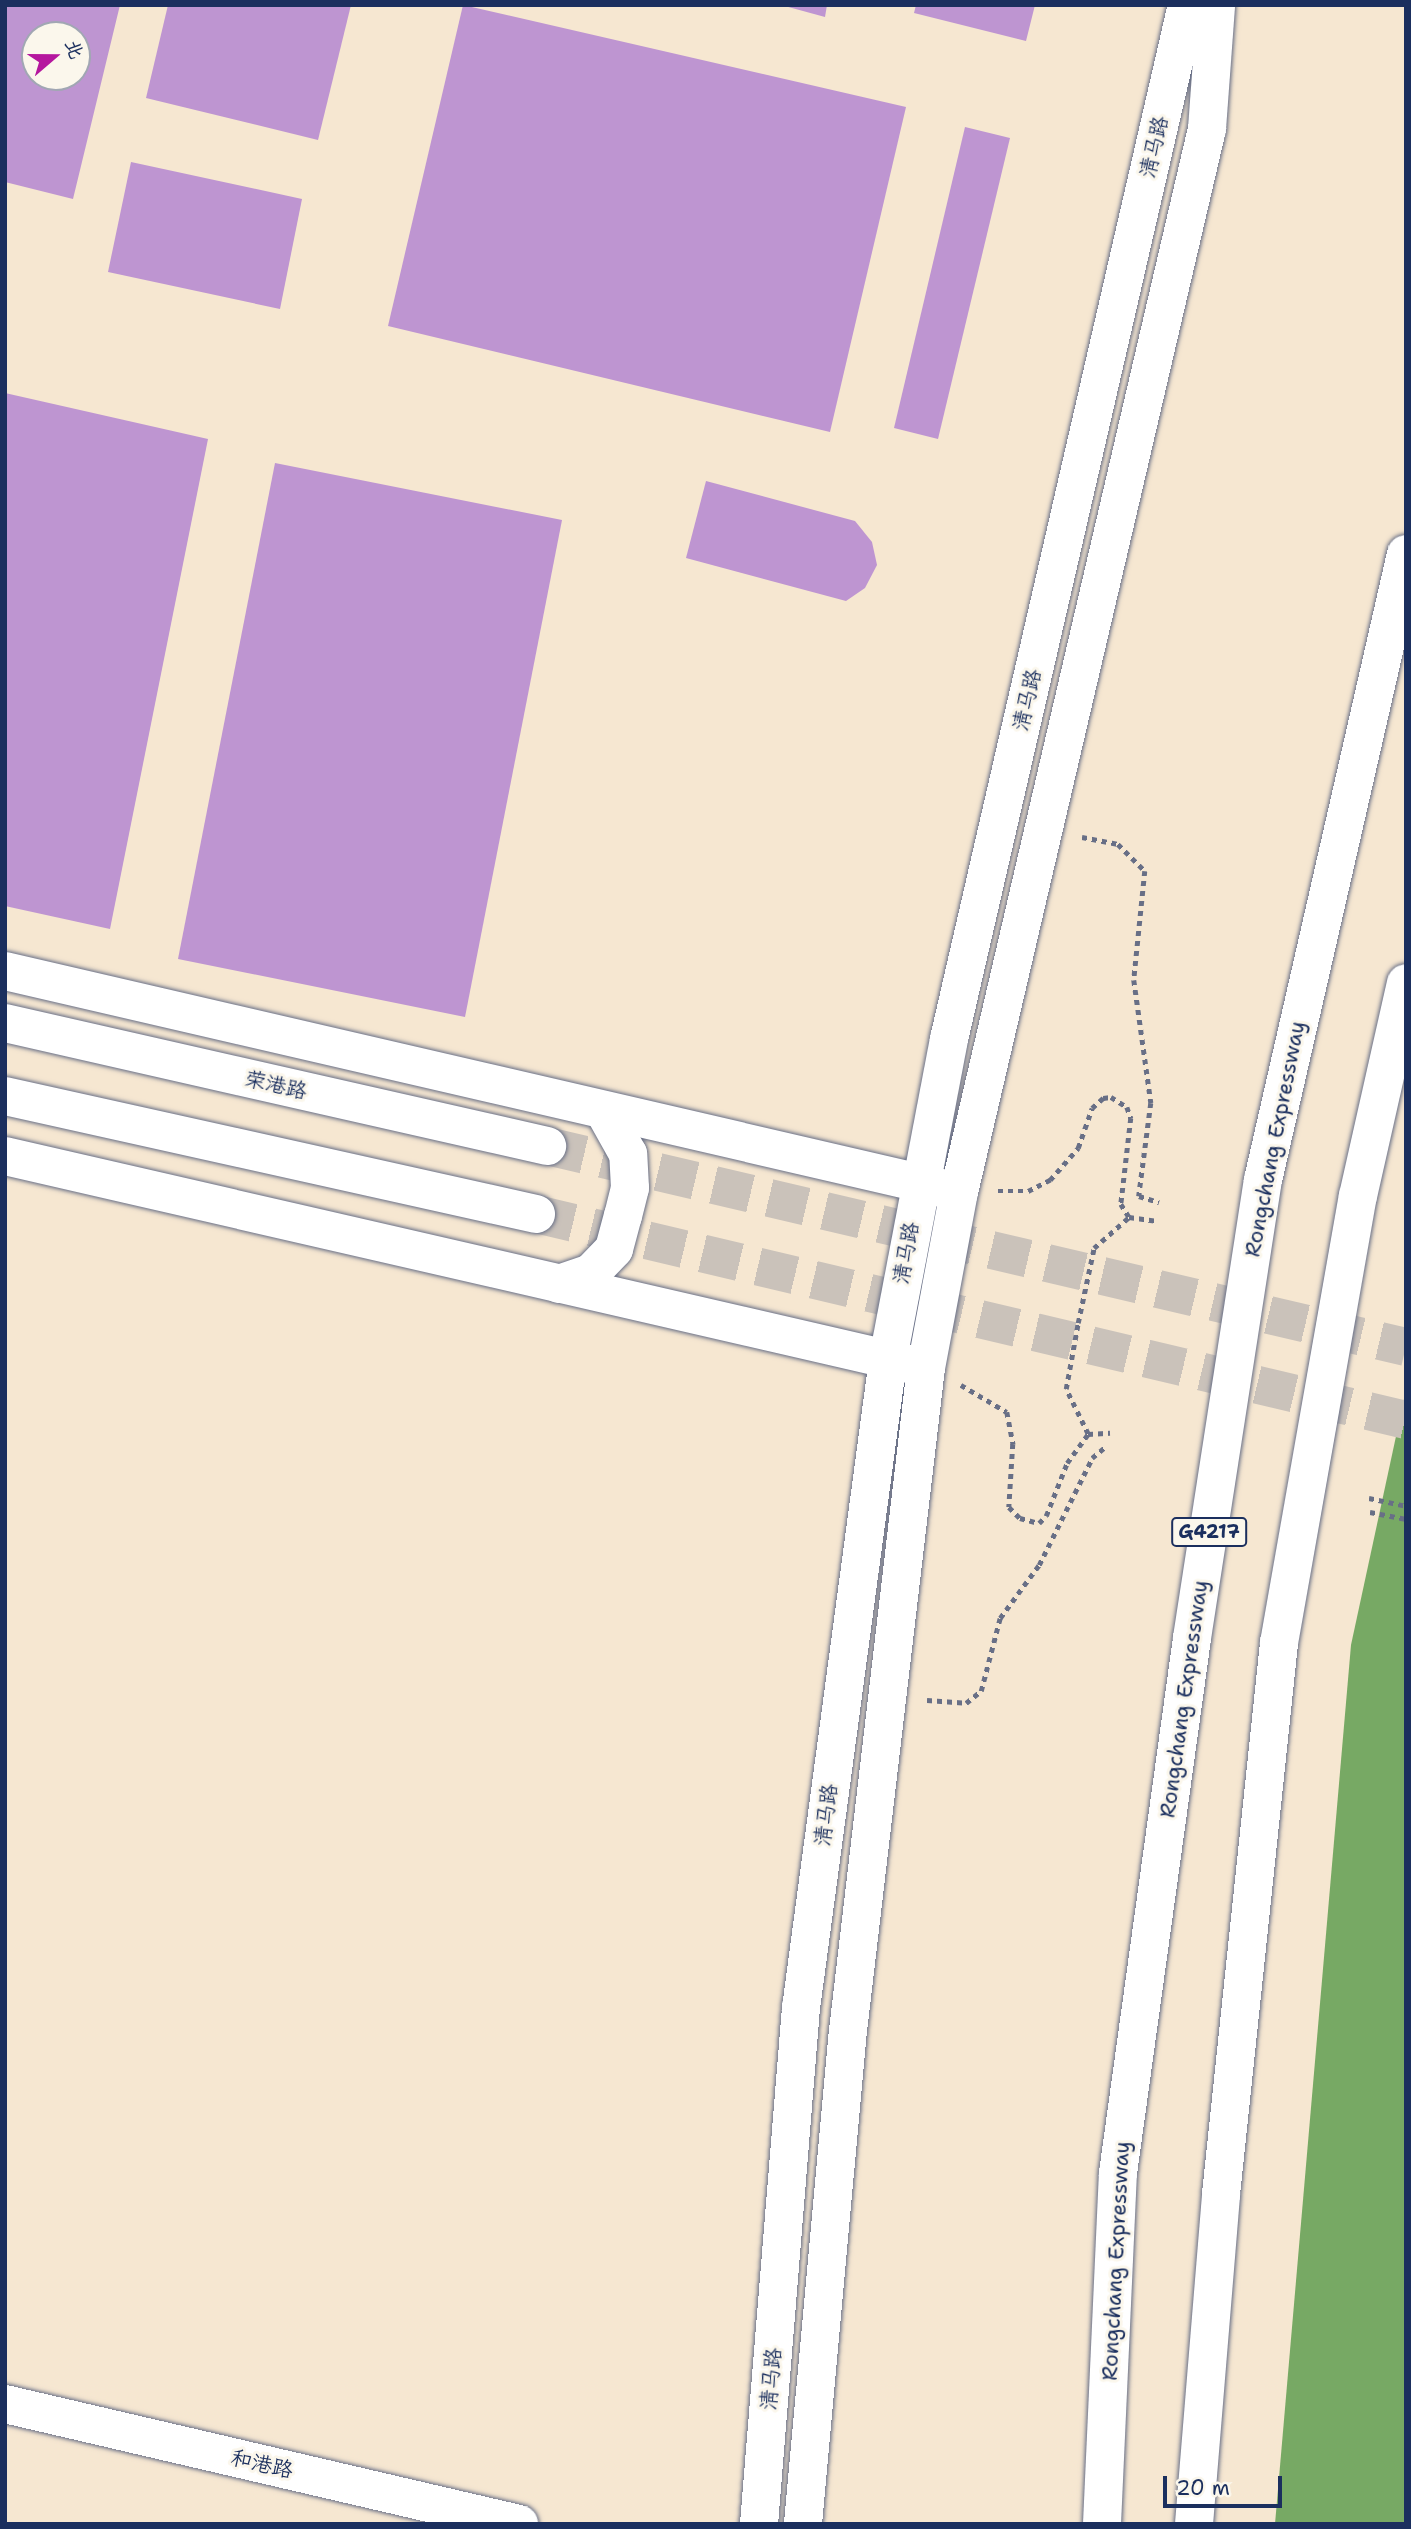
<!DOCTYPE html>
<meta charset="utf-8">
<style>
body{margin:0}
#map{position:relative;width:1411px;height:2529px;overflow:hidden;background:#f6e7d1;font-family:"Shantell Sans","LXGW WenKai TC",sans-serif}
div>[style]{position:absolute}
.forest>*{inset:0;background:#77a964}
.building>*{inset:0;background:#be95d1}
.major-tunnel>*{height:38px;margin-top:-19px;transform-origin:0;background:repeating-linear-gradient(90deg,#cac2ba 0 38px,transparent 0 57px)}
.path>*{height:4.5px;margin-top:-2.25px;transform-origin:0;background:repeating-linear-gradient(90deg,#686f86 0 5px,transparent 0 10px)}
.roads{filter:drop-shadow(0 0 2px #686f86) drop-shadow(0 0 2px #686f86)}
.minor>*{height:38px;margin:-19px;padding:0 19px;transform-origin:19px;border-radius:19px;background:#fff}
.major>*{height:38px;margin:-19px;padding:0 19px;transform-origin:19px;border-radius:19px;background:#fff}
.highway>*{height:38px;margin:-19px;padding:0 19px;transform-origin:19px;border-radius:19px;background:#fff}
span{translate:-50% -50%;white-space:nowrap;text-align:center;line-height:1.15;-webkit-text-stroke:6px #fbf7ec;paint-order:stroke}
.shield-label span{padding:2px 5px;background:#fbf7ec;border:2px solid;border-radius:5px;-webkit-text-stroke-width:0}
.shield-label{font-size:19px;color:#1b2f5e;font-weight:700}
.street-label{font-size:21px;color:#1b2f5e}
.frame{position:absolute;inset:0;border:7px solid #1b2f5e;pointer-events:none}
.north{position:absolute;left:21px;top:21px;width:70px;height:70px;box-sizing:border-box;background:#fbf7ec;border:2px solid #a1a7b3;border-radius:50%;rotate:70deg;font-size:19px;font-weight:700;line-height:28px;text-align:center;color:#1b2f5e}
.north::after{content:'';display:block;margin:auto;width:24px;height:32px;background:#b5179e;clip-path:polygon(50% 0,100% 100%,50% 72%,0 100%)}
.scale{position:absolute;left:1163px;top:2476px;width:119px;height:32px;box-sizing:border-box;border:4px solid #1b2f5e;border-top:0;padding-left:9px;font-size:21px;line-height:24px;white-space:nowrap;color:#1b2f5e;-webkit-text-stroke:5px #fbf7ec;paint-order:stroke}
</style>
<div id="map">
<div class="forest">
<div style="clip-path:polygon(1406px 1390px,1406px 2524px,1275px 2524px,1351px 1645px)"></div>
</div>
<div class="building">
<div style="clip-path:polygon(evenodd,5px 5px,120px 5px,73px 199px,5px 182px,5px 5px,35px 35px,77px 35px,77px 77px,35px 77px,35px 35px)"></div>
<div style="clip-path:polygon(168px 5px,351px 5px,318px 140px,146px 98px)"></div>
<div style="clip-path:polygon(463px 5px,906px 107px,830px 432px,388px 326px)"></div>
<div style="clip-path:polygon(781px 5px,827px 5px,825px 17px)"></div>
<div style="clip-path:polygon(916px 5px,1035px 5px,1026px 41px,914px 13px)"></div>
<div style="clip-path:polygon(965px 127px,1010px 138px,938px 439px,894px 428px)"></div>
<div style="clip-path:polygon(131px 162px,302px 199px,280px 309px,108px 272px)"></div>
<div style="clip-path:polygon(5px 393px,208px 439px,110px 929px,5px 906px)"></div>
<div style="clip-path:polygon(275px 463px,562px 520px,465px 1017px,178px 959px)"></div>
<div style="clip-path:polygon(706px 481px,855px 521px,872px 542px,877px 565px,865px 588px,846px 601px,686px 558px)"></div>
</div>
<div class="major-tunnel">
<div style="left:547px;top:1146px;width:882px;rotate:13.17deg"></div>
<div style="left:536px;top:1214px;width:894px;rotate:13.32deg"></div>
</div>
<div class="path">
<div style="left:1082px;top:837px;width:37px;rotate:11deg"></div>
<div style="left:1118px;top:844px;width:38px;rotate:45deg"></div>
<div style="left:1145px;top:871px;width:110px;rotate:95.8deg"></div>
<div style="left:1134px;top:980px;width:124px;rotate:82.1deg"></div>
<div style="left:1151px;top:1103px;width:94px;rotate:97.4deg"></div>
<div style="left:1139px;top:1196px;width:21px;rotate:17deg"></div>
<div style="left:998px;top:1191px;width:30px"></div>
<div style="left:1028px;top:1191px;width:25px;rotate:-27deg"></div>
<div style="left:1050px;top:1180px;width:43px;rotate:-48.8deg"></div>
<div style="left:1078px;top:1148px;width:42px;rotate:-70.7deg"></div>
<div style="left:1092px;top:1108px;width:15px;rotate:-42deg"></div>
<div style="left:1103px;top:1098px;width:8px;rotate:-7deg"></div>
<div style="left:1111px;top:1097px;width:19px;rotate:32deg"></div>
<div style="left:1127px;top:1107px;width:12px;rotate:70deg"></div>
<div style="left:1131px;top:1118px;width:87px;rotate:96.6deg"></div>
<div style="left:1121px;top:1204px;width:15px;rotate:58deg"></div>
<div style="left:1129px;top:1217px;width:29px;rotate:8deg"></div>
<div style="left:961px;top:1385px;width:53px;rotate:30.4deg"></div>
<div style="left:1007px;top:1412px;width:33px;rotate:79deg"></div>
<div style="left:1013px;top:1444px;width:63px;rotate:93.6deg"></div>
<div style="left:1009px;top:1507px;width:16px;rotate:45deg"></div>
<div style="left:1020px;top:1518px;width:20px;rotate:15deg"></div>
<div style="left:1039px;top:1523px;width:10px;rotate:-45deg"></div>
<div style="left:1046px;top:1516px;width:57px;rotate:-68.4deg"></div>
<div style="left:1067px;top:1463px;width:36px;rotate:-54deg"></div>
<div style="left:1088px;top:1434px;width:22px;rotate:-3deg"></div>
<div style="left:1088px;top:1434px;width:50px;rotate:-116.1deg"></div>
<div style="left:1066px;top:1389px;width:67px;rotate:-79.7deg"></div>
<div style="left:1078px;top:1323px;width:77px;rotate:-78deg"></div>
<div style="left:1094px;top:1248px;width:47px;rotate:-41.5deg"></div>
<div style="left:1369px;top:1498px;width:38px;rotate:12deg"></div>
<div style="left:1370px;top:1512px;width:37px;rotate:11deg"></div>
<div style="left:927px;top:1700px;width:39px;rotate:4deg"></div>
<div style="left:966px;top:1703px;width:19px;rotate:-39deg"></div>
<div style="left:981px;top:1691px;width:75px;rotate:-75.4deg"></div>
<div style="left:1000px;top:1618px;width:66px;rotate:-53.7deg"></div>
<div style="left:1039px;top:1565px;width:119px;rotate:-63.6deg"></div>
<div style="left:1092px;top:1458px;width:16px;rotate:-40deg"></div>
</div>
<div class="roads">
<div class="minor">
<div style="left:5px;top:2404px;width:528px;rotate:13.14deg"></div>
<div style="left:759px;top:2524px;width:518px;rotate:-85.35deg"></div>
<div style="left:801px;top:2008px;width:655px;rotate:-82.36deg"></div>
<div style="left:888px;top:1359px;width:326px;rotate:-79.2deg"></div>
<div style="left:949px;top:1039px;width:1061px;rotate:-77.04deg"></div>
<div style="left:803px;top:2524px;width:487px;rotate:-84.8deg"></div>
<div style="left:847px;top:2039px;width:676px;rotate:-83.29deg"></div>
<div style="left:926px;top:1368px;width:179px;rotate:-79.4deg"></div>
<div style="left:959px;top:1192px;width:1092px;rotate:-76.87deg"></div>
<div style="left:1207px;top:129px;width:124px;rotate:-85.8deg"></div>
</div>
<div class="major">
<div style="left:5px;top:971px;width:979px;rotate:13.04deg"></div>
<div style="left:5px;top:1023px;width:556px;rotate:12.79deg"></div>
<div style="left:5px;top:1096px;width:544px;rotate:12.53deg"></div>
<div style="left:5px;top:1156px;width:945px;rotate:12.96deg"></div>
<div style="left:559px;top:1284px;width:34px;rotate:-19deg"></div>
<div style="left:591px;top:1273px;width:33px;rotate:-46deg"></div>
<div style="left:614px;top:1249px;width:34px;rotate:-75deg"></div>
<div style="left:623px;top:1216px;width:29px;rotate:-76deg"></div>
<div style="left:630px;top:1188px;width:34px;rotate:-93deg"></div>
<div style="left:628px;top:1154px;width:49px;rotate:-119.2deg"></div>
</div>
<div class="highway">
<div style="left:1102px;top:2524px;width:351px;rotate:-87.4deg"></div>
<div style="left:1118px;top:2173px;width:540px;rotate:-82.12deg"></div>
<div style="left:1192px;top:1638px;width:463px;rotate:-81.2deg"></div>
<div style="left:1263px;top:1180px;width:642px;rotate:-77.13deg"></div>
<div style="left:1194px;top:2524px;width:331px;rotate:-85.3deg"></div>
<div style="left:1221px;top:2194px;width:554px;rotate:-83.99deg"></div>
<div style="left:1279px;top:1643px;width:454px;rotate:-80deg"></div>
<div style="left:1358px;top:1196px;width:218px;rotate:-77.3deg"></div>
</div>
</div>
<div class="shield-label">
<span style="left:1209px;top:1532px">G4217</span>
</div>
<div class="street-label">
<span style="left:1154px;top:147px;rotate:-77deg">清马路</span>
<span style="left:1027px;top:700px;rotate:-77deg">清马路</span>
<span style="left:276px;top:1085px;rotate:13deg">荣港路</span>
<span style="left:1275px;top:1139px;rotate:-79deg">Rongchang Expressway</span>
<span style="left:906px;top:1253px;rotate:-80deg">清马路</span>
<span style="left:1184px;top:1699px;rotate:-82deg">Rongchang Expressway</span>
<span style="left:826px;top:1815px;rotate:-83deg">清马路</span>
<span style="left:1116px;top:2261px;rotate:-87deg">Rongchang Expressway</span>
<span style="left:771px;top:2379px;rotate:-85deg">清马路</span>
<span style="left:262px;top:2464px;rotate:13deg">和港路</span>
</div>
<div class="frame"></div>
<div class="north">北</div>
<div class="scale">20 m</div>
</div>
